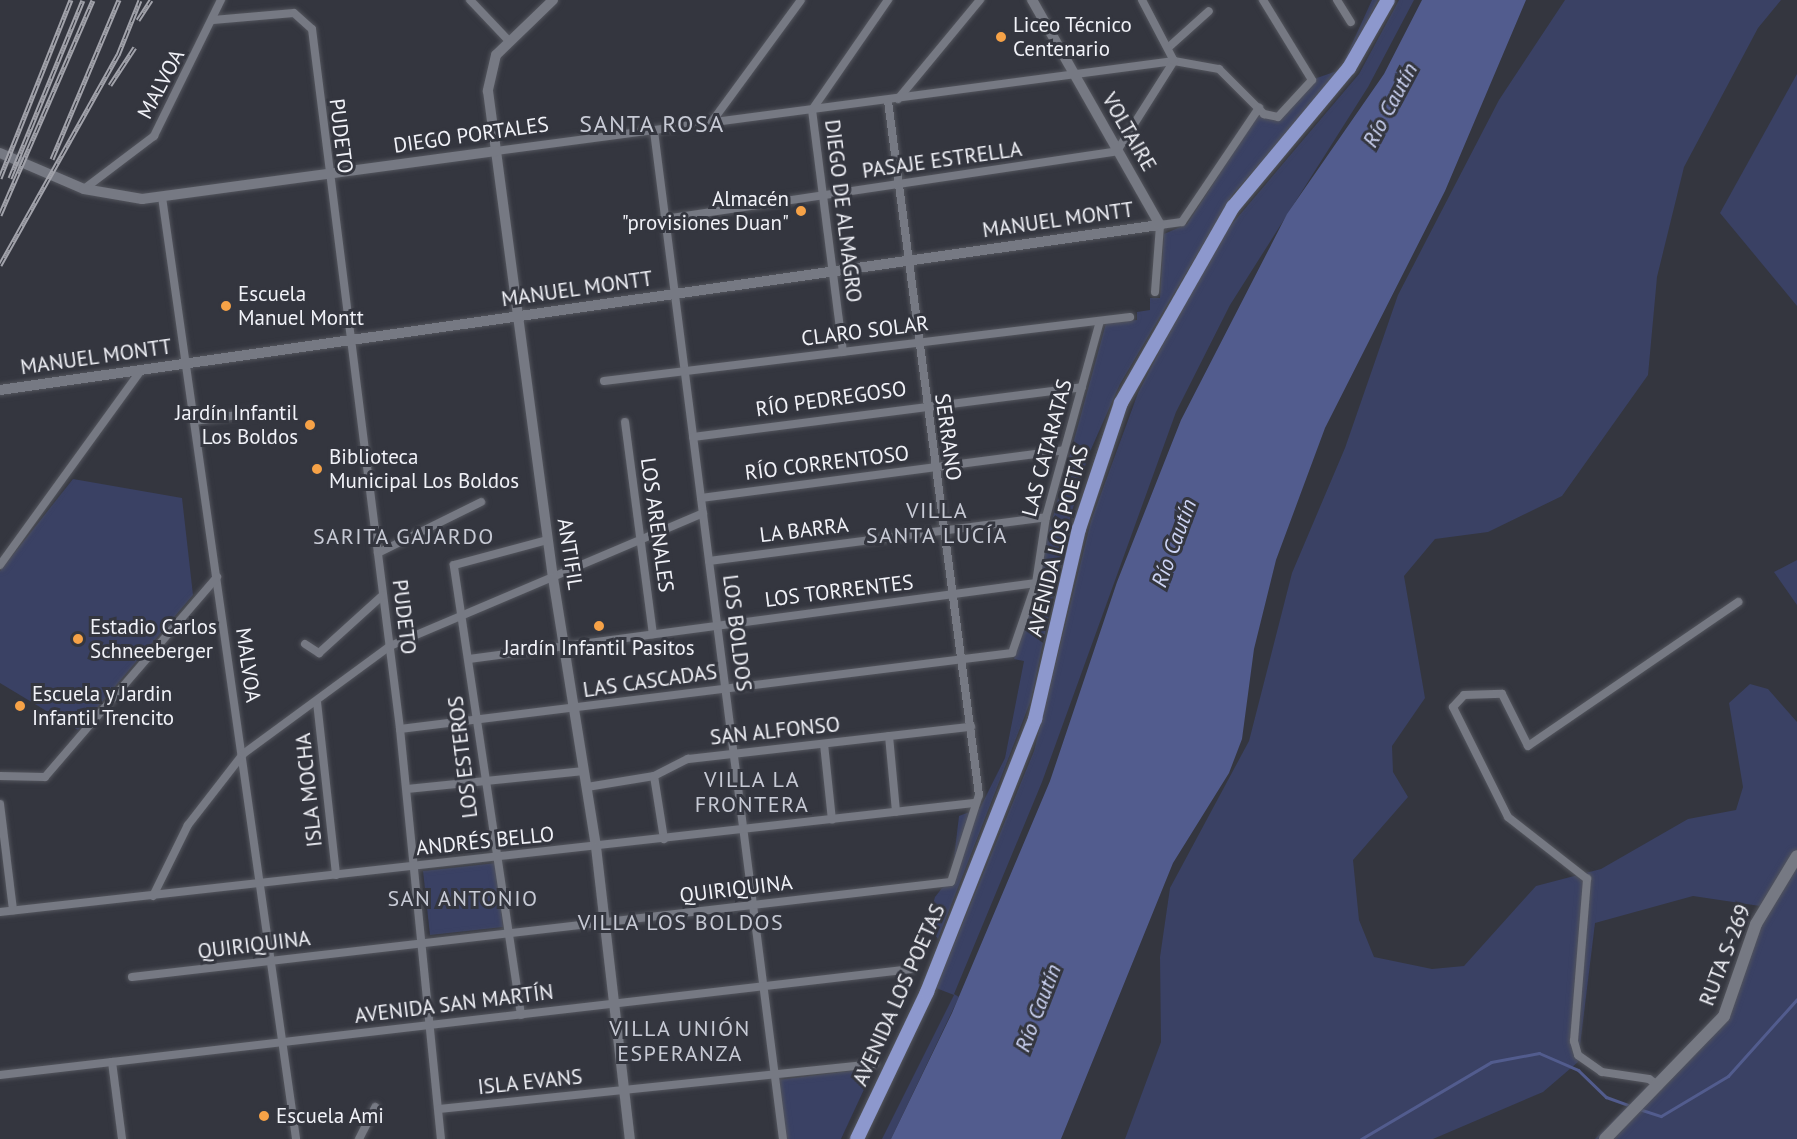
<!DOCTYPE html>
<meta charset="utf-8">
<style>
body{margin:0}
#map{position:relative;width:1797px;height:1139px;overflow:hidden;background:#34363f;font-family:"PT Sans",sans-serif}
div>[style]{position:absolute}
.green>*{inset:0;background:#3a4164}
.water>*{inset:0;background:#525c8e}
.stream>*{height:3px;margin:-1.5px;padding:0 1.5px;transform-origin:1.5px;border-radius:1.5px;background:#525c8e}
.roads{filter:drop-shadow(0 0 2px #53555d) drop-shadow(0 0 2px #53555d)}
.minor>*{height:8px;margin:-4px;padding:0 4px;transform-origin:4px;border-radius:4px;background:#767983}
.tertiary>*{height:10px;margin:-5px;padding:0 5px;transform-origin:5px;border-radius:5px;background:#767983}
.secondary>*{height:12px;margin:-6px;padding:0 6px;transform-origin:6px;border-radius:6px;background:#767983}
.primary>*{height:14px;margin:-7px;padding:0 7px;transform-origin:7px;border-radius:7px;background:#8d98cd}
.rail>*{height:5px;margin-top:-2.5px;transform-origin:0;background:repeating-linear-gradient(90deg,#34363f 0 9px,#a2a3ab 0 18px);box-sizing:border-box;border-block:2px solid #a2a3ab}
.dots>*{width:16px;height:16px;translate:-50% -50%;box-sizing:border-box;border:3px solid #34363f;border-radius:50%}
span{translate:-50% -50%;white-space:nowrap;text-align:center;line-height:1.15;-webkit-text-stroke:6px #34363f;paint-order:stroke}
.poi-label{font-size:21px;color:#f1f2f8}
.left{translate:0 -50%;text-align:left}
.right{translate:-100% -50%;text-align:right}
.street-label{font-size:21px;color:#f1f2f8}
.water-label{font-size:22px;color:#cdd4f4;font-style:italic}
.neighbourhood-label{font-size:22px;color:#c7cad5;letter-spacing:1.5px}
.quarter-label{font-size:24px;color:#c7cad5;letter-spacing:1.5px}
</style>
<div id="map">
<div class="green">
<div style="clip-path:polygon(1372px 0,1378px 0,1344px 68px,1233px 194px,1120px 384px,1088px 456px,1067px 529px,1031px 700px,938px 939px,927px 924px,935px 897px,952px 875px,959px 816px,980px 808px,1005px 758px,1024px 661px,1014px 659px,1106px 323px,1137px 320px,1137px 312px,1150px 310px,1150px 298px,1160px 298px,1164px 234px,1187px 224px,1261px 110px,1271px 118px,1308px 81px,1340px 70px)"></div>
<div style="clip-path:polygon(1399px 0,1414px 0,1368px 87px,1230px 305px,1176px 412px,1042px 782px,954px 994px,959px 997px,891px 1139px,882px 1139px,954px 995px,936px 988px,1034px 751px,1091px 521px,1138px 393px,1215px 244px,1359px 74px)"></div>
<div style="clip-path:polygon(1565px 0,1781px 0,1758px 28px,1684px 167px,1657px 277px,1648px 375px,1562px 496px,1488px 532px,1435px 539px,1404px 576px,1425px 698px,1392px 746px,1393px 772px,1408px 797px,1353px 860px,1359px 920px,1374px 957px,1432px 969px,1464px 966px,1536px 886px,1601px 869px,1688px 819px,1736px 810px,1743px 787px,1729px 703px,1750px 684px,1768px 689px,1797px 722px,1797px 1139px,1595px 1139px,1726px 1006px,1760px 906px,1693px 896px,1595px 923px,1578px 1062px,1543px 1092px,1433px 1139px,1125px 1139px,1161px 1042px,1160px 957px,1170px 888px,1249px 741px,1292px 573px,1345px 448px,1398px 295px,1499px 100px)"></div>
<div style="clip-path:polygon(1797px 74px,1797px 306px,1720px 213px)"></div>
<div style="clip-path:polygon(73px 479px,182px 498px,193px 595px,78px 730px,0 683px,0 571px)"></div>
<div style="clip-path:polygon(1797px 560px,1797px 605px,1774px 572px)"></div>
<div style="clip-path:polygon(496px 863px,503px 927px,430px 935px,423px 871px)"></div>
<div style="clip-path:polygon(874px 1068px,841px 1139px,786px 1139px,777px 1080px)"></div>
</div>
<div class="water">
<div style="clip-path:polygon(1422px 0,1526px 0,1445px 191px,1325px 428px,1276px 560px,1254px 649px,1242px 739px,1229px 773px,1173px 863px,1061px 1139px,891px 1139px,952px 1013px,1050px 781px,1117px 582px,1181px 420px,1287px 214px,1384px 74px)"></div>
</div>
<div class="stream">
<div style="left:1639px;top:1109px;width:23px;rotate:18deg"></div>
<div style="left:1661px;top:1116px;width:78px;rotate:-30.8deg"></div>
<div style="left:1728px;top:1076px;width:103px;rotate:-48.1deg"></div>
<div style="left:1361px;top:1139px;width:151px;rotate:-30.6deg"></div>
<div style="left:1491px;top:1062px;width:49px;rotate:-10.6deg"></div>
<div style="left:1539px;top:1053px;width:43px;rotate:23.6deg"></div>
<div style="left:1578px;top:1070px;width:39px;rotate:44deg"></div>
<div style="left:1606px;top:1097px;width:29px;rotate:20deg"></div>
</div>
<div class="roads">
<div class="minor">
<div style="left:470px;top:0;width:57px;rotate:46.4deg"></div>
<div style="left:1337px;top:0;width:26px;rotate:58deg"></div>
<div style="left:213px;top:20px;width:81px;rotate:-4.9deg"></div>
<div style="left:294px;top:13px;width:24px;rotate:42deg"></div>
<div style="left:312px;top:29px;width:706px;rotate:82.83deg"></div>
<div style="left:400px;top:729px;width:412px;rotate:84.3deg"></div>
<div style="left:1170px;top:46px;width:52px;rotate:-41.9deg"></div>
<div style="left:898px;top:99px;width:129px;rotate:-50.4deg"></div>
<div style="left:711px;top:123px;width:152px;rotate:-53.8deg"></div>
<div style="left:654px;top:131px;width:1016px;rotate:82.71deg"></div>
<div style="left:496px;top:151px;width:684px;rotate:-7.56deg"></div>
<div style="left:1174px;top:61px;width:46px;rotate:10.1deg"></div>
<div style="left:1219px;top:69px;width:64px;rotate:45deg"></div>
<div style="left:1264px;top:114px;width:14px;rotate:12deg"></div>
<div style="left:1278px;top:117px;width:50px;rotate:-47.4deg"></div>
<div style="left:1312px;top:80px;width:94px;rotate:-121.5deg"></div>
<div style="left:84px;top:189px;width:88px;rotate:-37.1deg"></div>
<div style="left:154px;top:136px;width:152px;rotate:-63.8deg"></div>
<div style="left:162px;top:197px;width:951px;rotate:81.9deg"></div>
<div style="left:664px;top:219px;width:458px;rotate:-8.5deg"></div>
<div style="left:1117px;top:151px;width:107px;rotate:-57.7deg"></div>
<div style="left:1174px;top:61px;width:69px;rotate:-117.7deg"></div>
<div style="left:1155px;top:292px;width:67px;rotate:-85.7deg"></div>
<div style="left:1160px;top:225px;width:22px;rotate:-8deg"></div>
<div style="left:1182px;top:222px;width:138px;rotate:-56deg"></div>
<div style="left:843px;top:352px;width:244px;rotate:-97.3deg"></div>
<div style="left:812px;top:110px;width:134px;rotate:-55.4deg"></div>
<div style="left:604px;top:381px;width:530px;rotate:-6.94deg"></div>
<div style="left:194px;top:421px;width:66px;rotate:-7.9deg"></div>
<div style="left:625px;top:422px;width:214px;rotate:82.5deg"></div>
<div style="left:693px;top:437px;width:392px;rotate:-7.3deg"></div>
<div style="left:701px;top:498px;width:366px;rotate:-7.5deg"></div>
<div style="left:378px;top:553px;width:115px;rotate:-26.3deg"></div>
<div style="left:709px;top:561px;width:340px;rotate:-7.4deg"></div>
<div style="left:0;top:565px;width:241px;rotate:-54.1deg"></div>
<div style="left:305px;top:644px;width:17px;rotate:33deg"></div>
<div style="left:319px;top:653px;width:86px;rotate:-42.2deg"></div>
<div style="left:469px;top:659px;width:572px;rotate:-7.63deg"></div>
<div style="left:317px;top:702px;width:174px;rotate:83.7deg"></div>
<div style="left:400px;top:729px;width:617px;rotate:-7.08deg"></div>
<div style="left:1012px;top:653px;width:74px;rotate:-71.1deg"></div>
<div style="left:1036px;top:583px;width:67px;rotate:-81.4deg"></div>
<div style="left:1046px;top:517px;width:203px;rotate:-74.6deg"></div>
<div style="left:889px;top:736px;width:76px;rotate:84.7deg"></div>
<div style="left:824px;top:744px;width:76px;rotate:84deg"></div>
<div style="left:0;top:776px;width:45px;rotate:1.3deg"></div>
<div style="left:45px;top:777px;width:264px;rotate:-49.3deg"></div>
<div style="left:654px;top:776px;width:64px;rotate:81deg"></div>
<div style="left:587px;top:787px;width:68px;rotate:-9.3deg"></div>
<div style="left:654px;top:776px;width:38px;rotate:-27deg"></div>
<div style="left:688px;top:759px;width:285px;rotate:-6.5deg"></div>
<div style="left:407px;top:789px;width:178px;rotate:-5.8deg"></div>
<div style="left:0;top:804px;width:107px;rotate:83deg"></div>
<div style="left:153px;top:896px;width:79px;rotate:-63.8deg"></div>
<div style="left:188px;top:825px;width:90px;rotate:-52.2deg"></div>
<div style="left:243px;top:754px;width:182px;rotate:-36.3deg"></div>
<div style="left:390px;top:646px;width:340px;rotate:-23deg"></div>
<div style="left:0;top:912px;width:980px;rotate:-6.39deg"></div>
<div style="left:132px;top:977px;width:824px;rotate:-6.62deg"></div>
<div style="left:951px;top:882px;width:91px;rotate:-72.2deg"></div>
<div style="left:979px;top:795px;width:700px;rotate:-97.47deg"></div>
<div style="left:521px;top:1015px;width:455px;rotate:-98.5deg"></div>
<div style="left:454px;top:565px;width:96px;rotate:-15deg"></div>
<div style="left:112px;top:1062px;width:78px;rotate:82.6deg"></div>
<div style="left:0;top:1075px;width:918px;rotate:-6.63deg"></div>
<div style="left:1659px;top:1086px;width:12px;rotate:-145deg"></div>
<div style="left:1649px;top:1079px;width:48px;rotate:-171.5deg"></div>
<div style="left:1602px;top:1072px;width:29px;rotate:-145deg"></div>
<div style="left:1578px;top:1055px;width:15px;rotate:-106deg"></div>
<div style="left:1574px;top:1041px;width:163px;rotate:-85.4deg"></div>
<div style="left:1587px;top:879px;width:100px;rotate:-141.9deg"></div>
<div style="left:1508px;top:817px;width:123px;rotate:-116.6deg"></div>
<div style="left:1453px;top:707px;width:16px;rotate:-47deg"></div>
<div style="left:1464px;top:695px;width:38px;rotate:-2deg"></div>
<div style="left:1502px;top:694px;width:58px;rotate:63.4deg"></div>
<div style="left:1528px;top:746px;width:255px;rotate:-34.4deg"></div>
<div style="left:439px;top:1109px;width:438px;rotate:-5.9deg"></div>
<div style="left:359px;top:1139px;width:36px;rotate:-63deg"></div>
</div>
<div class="tertiary">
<div style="left:553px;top:0;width:79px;rotate:136deg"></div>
<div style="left:496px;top:55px;width:37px;rotate:103deg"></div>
<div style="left:488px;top:91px;width:491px;rotate:82.4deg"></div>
<div style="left:553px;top:578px;width:272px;rotate:80.9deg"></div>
<div style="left:596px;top:847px;width:294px;rotate:83.4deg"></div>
<div style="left:0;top:153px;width:91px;rotate:23.2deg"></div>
<div style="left:84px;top:189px;width:59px;rotate:9.8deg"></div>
<div style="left:142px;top:199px;width:357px;rotate:-7.7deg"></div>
<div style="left:0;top:390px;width:1172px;rotate:-8.1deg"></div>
<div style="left:1160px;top:225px;width:259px;rotate:-119.6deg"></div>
</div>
<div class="secondary">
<div style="left:1605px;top:1139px;width:171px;rotate:-45.9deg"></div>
<div style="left:1724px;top:1016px;width:97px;rotate:-70.8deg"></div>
<div style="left:1756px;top:924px;width:79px;rotate:-58.9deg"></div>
</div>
<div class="primary">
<div style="left:857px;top:1139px;width:163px;rotate:-64.5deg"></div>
<div style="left:927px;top:992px;width:294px;rotate:-68.4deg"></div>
<div style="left:1035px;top:719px;width:195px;rotate:-77deg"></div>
<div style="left:1079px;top:529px;width:133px;rotate:-71.6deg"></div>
<div style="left:1121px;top:403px;width:226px;rotate:-60.3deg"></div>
<div style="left:1233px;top:207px;width:181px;rotate:-50.2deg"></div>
<div style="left:1349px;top:68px;width:78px;rotate:-60.2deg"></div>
</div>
</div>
<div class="rail">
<div style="left:138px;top:20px;width:24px;rotate:-57deg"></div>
<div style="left:110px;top:85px;width:45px;rotate:-56.7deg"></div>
<div style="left:52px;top:159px;width:173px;rotate:-67.2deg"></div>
<div style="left:0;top:178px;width:192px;rotate:-68.3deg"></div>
<div style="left:10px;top:178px;width:192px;rotate:-67.7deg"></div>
<div style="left:0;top:215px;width:234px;rotate:-66.6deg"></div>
<div style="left:0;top:265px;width:241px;rotate:-60.7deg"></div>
<div style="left:118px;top:55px;width:59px;rotate:-68.2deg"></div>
</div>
<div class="dots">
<div style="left:1001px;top:37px;background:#f6a247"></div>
<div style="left:801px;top:211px;background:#f6a247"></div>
<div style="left:226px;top:306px;background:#f6a247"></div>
<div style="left:310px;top:425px;background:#f6a247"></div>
<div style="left:317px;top:469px;background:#f6a247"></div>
<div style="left:599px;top:626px;background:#f6a247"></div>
<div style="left:78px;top:639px;background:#f6a247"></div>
<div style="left:20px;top:706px;background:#f6a247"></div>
<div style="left:264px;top:1116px;background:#f6a247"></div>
</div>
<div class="poi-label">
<span class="left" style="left:1013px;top:37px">Liceo Técnico<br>Centenario</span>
<span class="right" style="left:789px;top:211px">Almacén<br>"provisiones Duan"</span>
<span class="left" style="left:238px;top:306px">Escuela<br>Manuel Montt</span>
<span class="right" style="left:298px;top:425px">Jardín Infantil<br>Los Boldos</span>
<span class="left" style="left:329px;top:469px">Biblioteca<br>Municipal Los Boldos</span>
<span class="left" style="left:90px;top:639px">Estadio Carlos<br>Schneeberger</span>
<span style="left:599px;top:648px">Jardín Infantil Pasitos</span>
<span class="left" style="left:32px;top:706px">Escuela y Jardin<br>Infantil Trencito</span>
<span class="left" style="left:276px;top:1116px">Escuela Ami</span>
</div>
<div class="street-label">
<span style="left:161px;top:84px;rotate:-62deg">MALVOA</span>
<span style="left:1129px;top:132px;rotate:60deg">VOLTAIRE</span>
<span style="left:471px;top:135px;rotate:-8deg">DIEGO PORTALES</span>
<span style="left:341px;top:136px;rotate:83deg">PUDETO</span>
<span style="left:942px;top:160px;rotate:-8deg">PASAJE ESTRELLA</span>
<span style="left:843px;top:211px;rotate:83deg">DIEGO DE ALMAGRO</span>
<span style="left:1058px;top:220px;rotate:-8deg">MANUEL MONTT</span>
<span style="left:577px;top:289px;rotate:-8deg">MANUEL MONTT</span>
<span style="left:865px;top:331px;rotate:-7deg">CLARO SOLAR</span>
<span style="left:96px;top:357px;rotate:-8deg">MANUEL MONTT</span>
<span style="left:831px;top:399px;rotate:-8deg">RÍO PEDREGOSO</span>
<span style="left:948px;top:437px;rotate:82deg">SERRANO</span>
<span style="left:1047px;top:448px;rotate:-75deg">LAS CATARATAS</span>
<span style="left:827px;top:463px;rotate:-7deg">RÍO CORRENTOSO</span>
<span style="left:657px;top:525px;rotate:82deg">LOS ARENALES</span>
<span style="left:804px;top:530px;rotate:-7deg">LA BARRA</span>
<span style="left:1058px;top:541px;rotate:-76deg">AVENIDA LOS POETAS</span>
<span style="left:570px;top:554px;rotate:81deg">ANTIFIL</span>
<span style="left:839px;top:591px;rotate:-7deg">LOS TORRENTES</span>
<span style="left:404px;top:617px;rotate:83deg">PUDETO</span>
<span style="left:737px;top:633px;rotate:83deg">LOS BOLDOS</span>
<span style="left:248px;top:665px;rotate:82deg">MALVOA</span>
<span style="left:650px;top:681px;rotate:-8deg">LAS CASCADAS</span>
<span style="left:775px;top:731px;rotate:-6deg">SAN ALFONSO</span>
<span style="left:463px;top:757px;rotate:-97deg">LOS ESTEROS</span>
<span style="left:309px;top:790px;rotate:-96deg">ISLA MOCHA</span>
<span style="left:485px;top:841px;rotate:-6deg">ANDRÉS BELLO</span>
<span style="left:736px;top:889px;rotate:-7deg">QUIRIQUINA</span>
<span style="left:254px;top:945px;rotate:-7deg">QUIRIQUINA</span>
<span style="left:1725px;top:955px;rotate:-69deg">RUTA S-269</span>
<span style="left:899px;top:995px;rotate:-66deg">AVENIDA LOS POETAS</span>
<span style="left:454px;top:1004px;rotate:-7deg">AVENIDA SAN MARTÍN</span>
<span style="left:530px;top:1082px;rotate:-6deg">ISLA EVANS</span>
</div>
<div class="water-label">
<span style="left:1390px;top:105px;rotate:-62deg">Río Cautín</span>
<span style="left:1174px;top:543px;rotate:-70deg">Río Cautín</span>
<span style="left:1038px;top:1008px;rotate:-69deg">Río Cautín</span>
</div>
<div class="neighbourhood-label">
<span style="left:937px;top:523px">VILLA<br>SANTA LUCÍA</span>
<span style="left:404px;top:537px">SARITA GAJARDO</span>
<span style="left:752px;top:792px">VILLA LA<br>FRONTERA</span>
<span style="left:463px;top:899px">SAN ANTONIO</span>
<span style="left:681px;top:923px">VILLA LOS BOLDOS</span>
<span style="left:680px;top:1041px">VILLA UNIÓN<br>ESPERANZA</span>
</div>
<div class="quarter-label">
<span style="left:652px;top:124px">SANTA ROSA</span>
</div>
</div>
